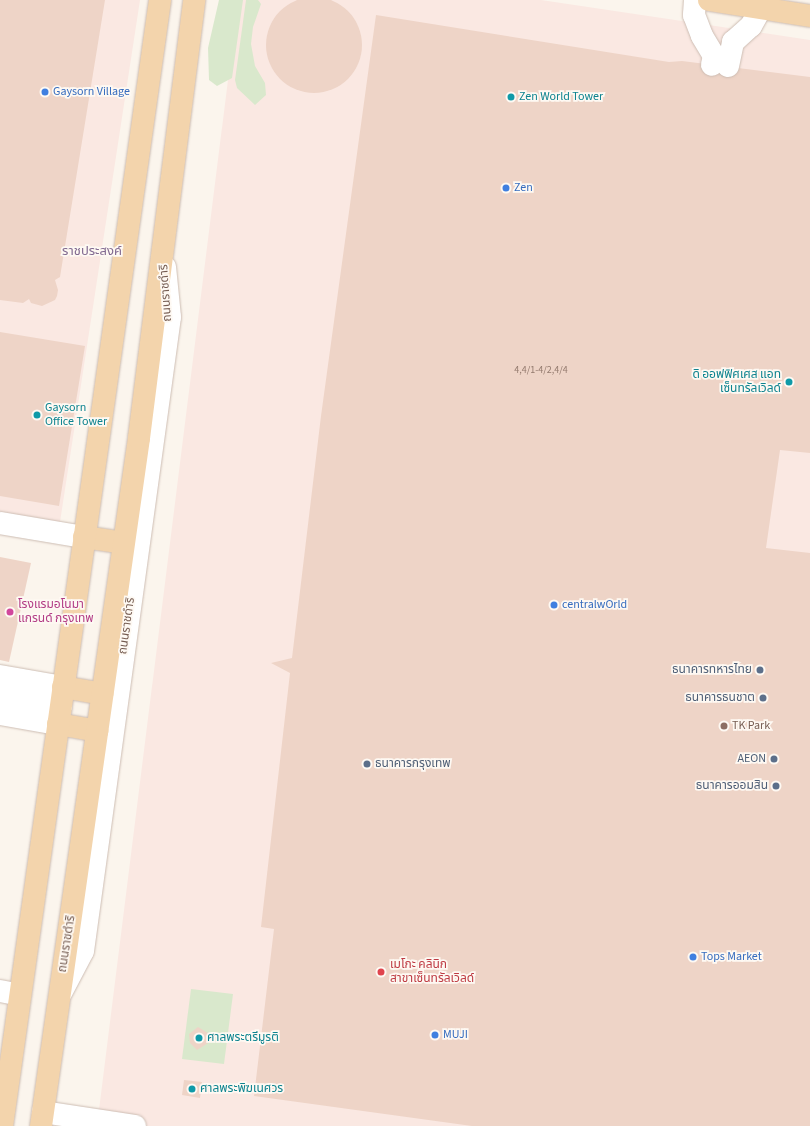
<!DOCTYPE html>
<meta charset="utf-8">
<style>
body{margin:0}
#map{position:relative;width:810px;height:1126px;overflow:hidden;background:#fbf5ed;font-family:"Source Sans 3","Noto Sans Thai",sans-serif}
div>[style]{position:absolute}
.commercial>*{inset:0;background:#fae8e2}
.green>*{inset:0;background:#d9e8cc}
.building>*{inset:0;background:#eed4c7}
.round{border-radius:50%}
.roads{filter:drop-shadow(0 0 1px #cdbdb3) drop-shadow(0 0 1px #cdbdb3)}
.minor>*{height:22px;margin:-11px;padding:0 11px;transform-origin:11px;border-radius:11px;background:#fff}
.major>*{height:22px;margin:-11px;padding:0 11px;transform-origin:11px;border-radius:11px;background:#f3d4ac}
.dots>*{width:11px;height:11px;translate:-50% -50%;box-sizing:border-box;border:2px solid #fef9f3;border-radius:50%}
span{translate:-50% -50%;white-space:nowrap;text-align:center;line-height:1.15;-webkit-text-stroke:3.5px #fef9f3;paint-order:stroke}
.number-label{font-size:10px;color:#937a6e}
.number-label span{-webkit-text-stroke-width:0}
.shop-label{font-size:12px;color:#366cbe}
.left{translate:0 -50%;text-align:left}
.culture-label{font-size:12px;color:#0d838f}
.right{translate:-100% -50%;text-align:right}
.street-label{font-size:12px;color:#755c51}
.hotel-label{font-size:12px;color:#b23c85}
.service-label{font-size:12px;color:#4e5e75}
.education-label{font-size:12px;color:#785e54}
.health-label{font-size:12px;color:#be3a42}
.neighbourhood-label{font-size:13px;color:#816990}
</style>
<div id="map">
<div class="commercial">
<div style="clip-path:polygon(0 0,140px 0,60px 522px,0 513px)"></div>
<div style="clip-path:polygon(238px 0,541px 0,810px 40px,810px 1126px,97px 1126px)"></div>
</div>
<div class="green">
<div style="clip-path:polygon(219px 0,243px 0,232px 78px,217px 86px,209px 80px,208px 48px)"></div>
<div style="clip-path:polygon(246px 0,258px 0,261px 4px,253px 27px,251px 44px,255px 66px,265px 83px,266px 95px,255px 105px,237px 88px,235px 80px)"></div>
<div style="clip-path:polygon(191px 989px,233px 994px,224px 1064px,182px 1059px)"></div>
</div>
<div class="building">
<div class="round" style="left:266px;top:-3px;width:96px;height:96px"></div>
<div style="clip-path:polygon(0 0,105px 0,60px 277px,55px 280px,58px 290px,57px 296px,55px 300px,42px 306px,31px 303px,29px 299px,23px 303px,0 300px)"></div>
<div style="clip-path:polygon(376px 15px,669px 62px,682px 61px,810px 77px,810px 453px,780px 450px,766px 548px,810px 553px,810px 1126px,472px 1126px,254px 1096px,274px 929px,261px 927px,290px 673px,271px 663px,292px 658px,321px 416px)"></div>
<div style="clip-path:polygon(0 332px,85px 346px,59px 506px,0 496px)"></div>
<div style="clip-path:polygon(0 557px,31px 563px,9px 662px,0 660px)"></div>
<div style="clip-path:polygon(198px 1027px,208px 1033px,208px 1043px,197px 1050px,190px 1043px,189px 1034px)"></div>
<div style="clip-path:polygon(184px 1080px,202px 1082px,200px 1098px,182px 1095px)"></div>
</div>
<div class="roads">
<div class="minor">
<div style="left:695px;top:0;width:15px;rotate:94deg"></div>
<div style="left:694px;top:15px;width:22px;rotate:69deg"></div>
<div style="left:702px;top:36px;width:23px;rotate:59deg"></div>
<div style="left:714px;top:56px;width:9px;rotate:103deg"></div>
<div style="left:728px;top:66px;width:25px;rotate:-78deg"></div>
<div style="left:733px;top:42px;width:24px;rotate:-42deg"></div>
<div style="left:751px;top:26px;width:21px;rotate:-61deg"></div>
<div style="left:0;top:523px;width:85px;rotate:9.5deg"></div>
<div style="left:0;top:676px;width:64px;rotate:9.9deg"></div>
<div style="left:0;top:695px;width:62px;rotate:10.2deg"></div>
<div style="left:0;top:714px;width:59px;rotate:9.8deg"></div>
<div style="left:0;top:991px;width:20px;rotate:11deg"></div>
<div style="left:61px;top:993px;width:47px;rotate:-62.4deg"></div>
<div style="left:83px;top:951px;width:640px;rotate:-82.19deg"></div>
<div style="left:170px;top:317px;width:50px;rotate:-95.7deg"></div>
<div style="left:43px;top:1112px;width:93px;rotate:8.7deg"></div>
</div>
<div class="major">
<div style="left:709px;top:0;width:102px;rotate:9deg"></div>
<div style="left:84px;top:537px;width:40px;rotate:8.5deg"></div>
<div style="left:63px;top:687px;width:40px;rotate:10deg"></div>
<div style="left:58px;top:724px;width:40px;rotate:10deg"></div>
<div style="left:2px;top:1126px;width:1137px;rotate:-82.01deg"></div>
<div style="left:41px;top:1126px;width:695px;rotate:-81.89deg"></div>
<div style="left:139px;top:438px;width:441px;rotate:-82.8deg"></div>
</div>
</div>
<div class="dots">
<div style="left:45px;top:92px;background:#3f7fe0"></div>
<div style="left:511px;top:97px;background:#0f9aa8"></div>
<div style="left:506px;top:188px;background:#3f7fe0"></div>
<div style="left:789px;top:382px;background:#0f9aa8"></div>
<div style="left:37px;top:415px;background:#0f9aa8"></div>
<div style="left:554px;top:605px;background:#3f7fe0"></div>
<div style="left:10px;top:612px;background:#d1479c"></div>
<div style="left:760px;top:670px;background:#5c6f8a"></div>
<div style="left:763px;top:698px;background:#5c6f8a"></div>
<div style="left:724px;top:726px;background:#8d6e63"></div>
<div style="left:774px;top:759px;background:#5c6f8a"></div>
<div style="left:367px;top:764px;background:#5c6f8a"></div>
<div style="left:776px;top:786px;background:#5c6f8a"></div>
<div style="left:693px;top:957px;background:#3f7fe0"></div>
<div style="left:381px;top:972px;background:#e0444e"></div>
<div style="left:435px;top:1035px;background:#3f7fe0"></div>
<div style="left:199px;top:1038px;background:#0f9aa8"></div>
<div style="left:192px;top:1089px;background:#0f9aa8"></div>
</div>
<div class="number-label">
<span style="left:541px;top:371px">4,4/1-4/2,4/4</span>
</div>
<div class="shop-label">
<span class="left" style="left:53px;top:92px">Gaysorn Village</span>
<span class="left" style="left:514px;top:188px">Zen</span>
<span class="left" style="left:562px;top:605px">centralwOrld</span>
<span class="left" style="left:701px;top:957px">Tops Market</span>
<span class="left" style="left:443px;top:1035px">MUJI</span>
</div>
<div class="culture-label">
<span class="left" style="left:519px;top:97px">Zen World Tower</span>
<span class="right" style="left:781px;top:382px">ดิ ออฟฟิศเศส แอท<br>เซ็นทรัลเวิลด์</span>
<span class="left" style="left:45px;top:415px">Gaysorn<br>Office Tower</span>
<span class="left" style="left:207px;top:1038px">ศาลพระตรีมูรติ</span>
<span class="left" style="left:200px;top:1089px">ศาลพระพิฆเนศวร</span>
</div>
<div class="street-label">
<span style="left:166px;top:293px;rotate:-94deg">ถนนราชดำริ</span>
<span style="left:127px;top:626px;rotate:-82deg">ถนนราชดำริ</span>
<span style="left:67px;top:944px;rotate:-81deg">ถนนราชดำริ</span>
</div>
<div class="hotel-label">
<span class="left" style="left:18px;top:612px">โรงแรมอโนมา<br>แกรนด์ กรุงเทพ</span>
</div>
<div class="service-label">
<span class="right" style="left:752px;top:670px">ธนาคารทหารไทย</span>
<span class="right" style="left:755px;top:698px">ธนาคารธนชาต</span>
<span class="right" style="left:766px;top:759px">AEON</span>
<span class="left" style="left:375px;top:764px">ธนาคารกรุงเทพ</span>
<span class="right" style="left:768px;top:786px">ธนาคารออมสิน</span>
</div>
<div class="education-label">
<span class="left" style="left:732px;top:726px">TK Park</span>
</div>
<div class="health-label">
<span class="left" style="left:390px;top:972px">เมโกะ คลินิก<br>สาขาเซ็นทรัลเวิลด์</span>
</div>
<div class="neighbourhood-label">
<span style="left:92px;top:251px">ราชประสงค์</span>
</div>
</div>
